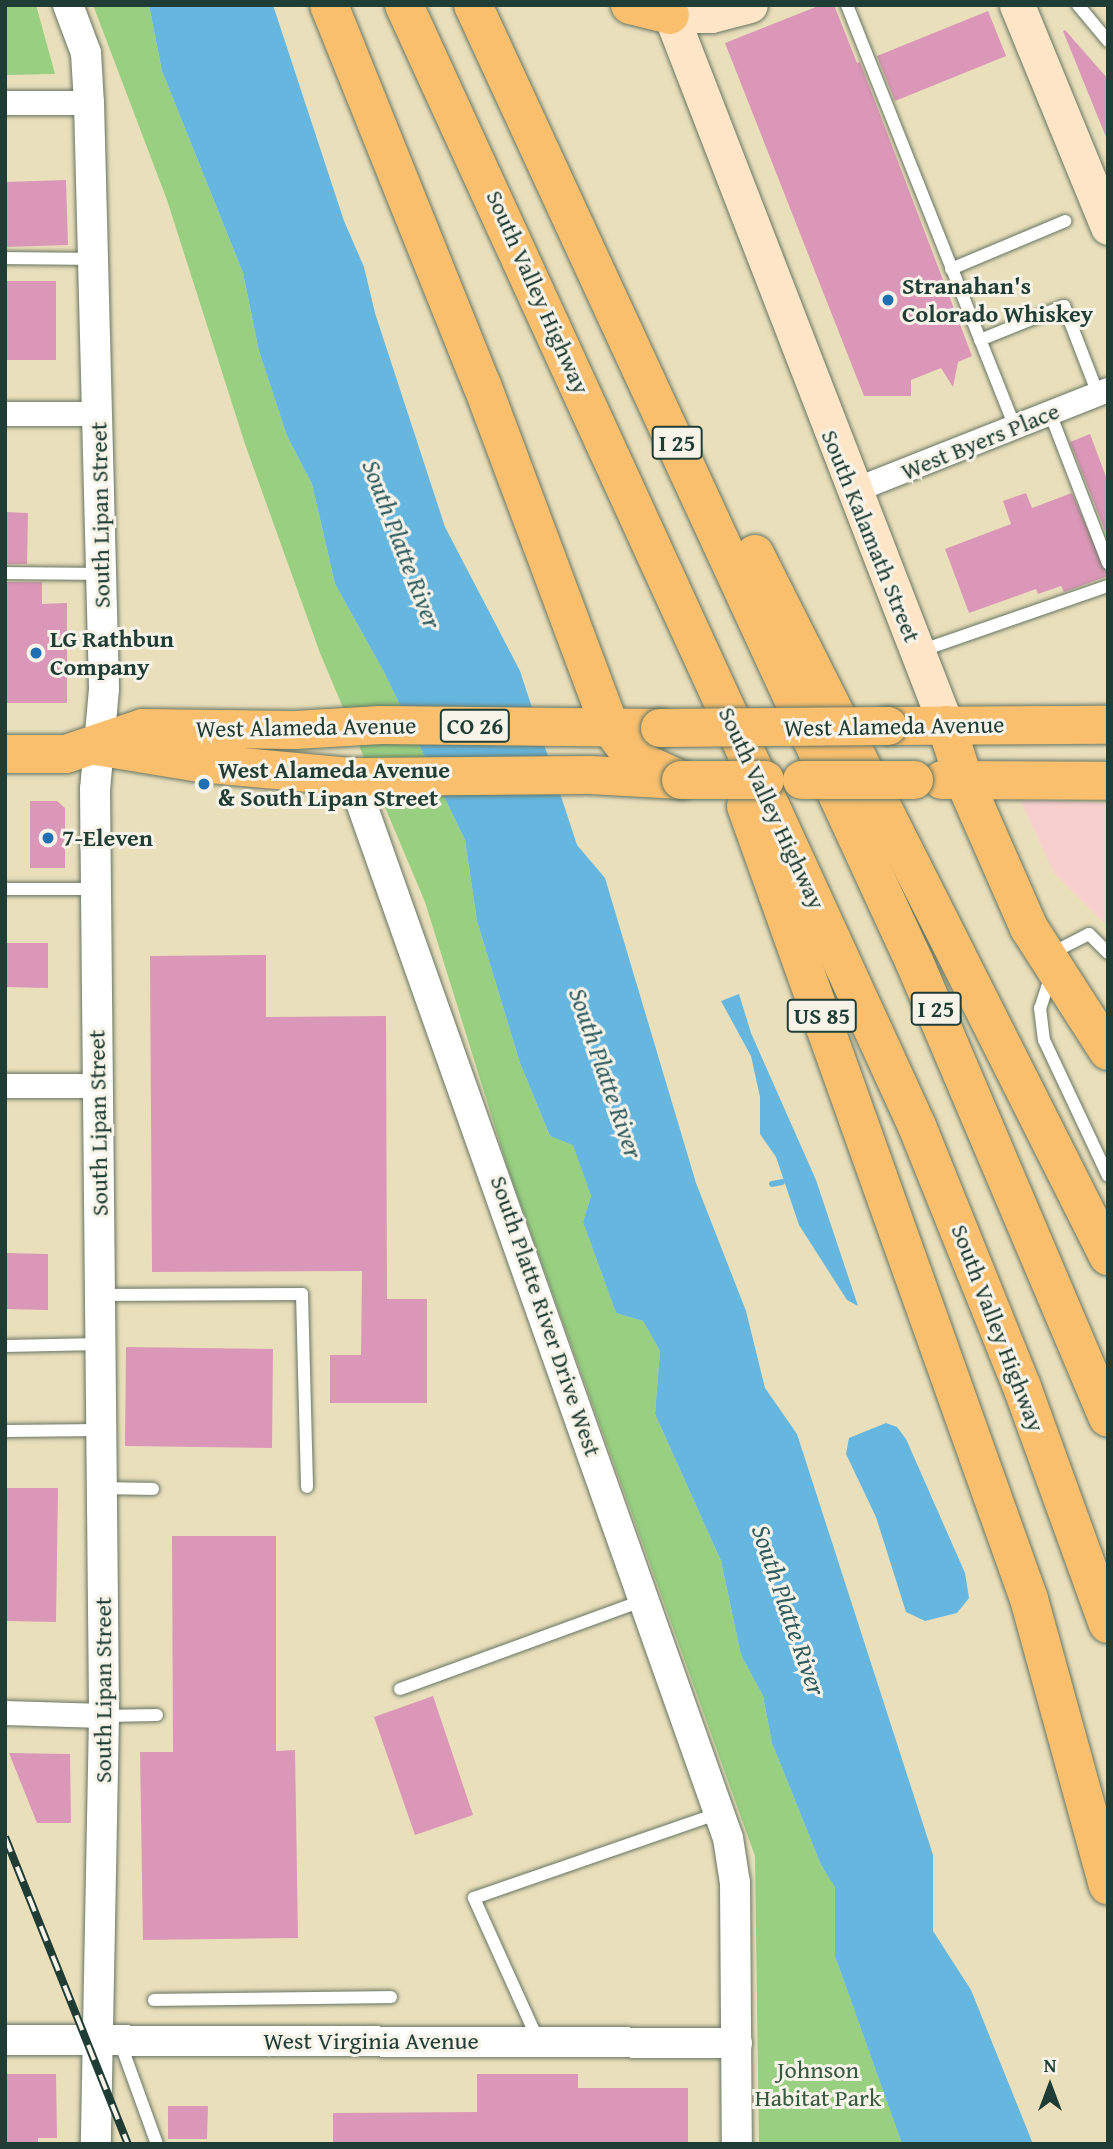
<!DOCTYPE html>
<style>
body{margin:0}
#map{position:relative;width:1113px;height:2149px;overflow:hidden;background:#eadfbb;font-family:"Gentium Book Plus",serif}
div>[style]{position:absolute}
.built>*{inset:0;background:#f7d0ce}
.green>*{inset:0;background:#98cf81}
.water>*{inset:0;background:#65b7e0}
.stream>*{height:6px;margin:-3px;padding:0 3px;transform-origin:3px;border-radius:3px;background:#65b7e0}
.building>*{inset:0;background:#db97b7}
.roads{filter:drop-shadow(0 0 2px #667663) drop-shadow(0 0 2px #667663)}
.service>*{height:12px;margin:-6px;padding:0 6px;transform-origin:6px;border-radius:6px;background:#fff}
.minor>*{height:24px;margin:-12px;padding:0 12px;transform-origin:12px;border-radius:12px;background:#fff}
.tertiary>*{height:30px;margin:-15px;padding:0 15px;transform-origin:15px;border-radius:15px;background:#fff}
.secondary>*{height:35px;margin:-17.5px;padding:0 17.5px;transform-origin:17.5px;border-radius:17.5px;background:#fde5c5}
.primary>*{height:38px;margin:-19px;padding:0 19px;transform-origin:19px;border-radius:19px;background:#f9bf6d}
.motorway>*{height:38px;margin:-19px;padding:0 19px;transform-origin:19px;border-radius:19px;background:#f9bf6d}
.rail>*{height:8px;margin-top:-4px;transform-origin:0;background:repeating-linear-gradient(90deg,#f7f3e8 0 16px,#1f3d34 0 32px);box-sizing:border-box;border-block:2px solid #1f3d34}
.bridges{filter:drop-shadow(0 0 2px #667663) drop-shadow(0 0 2px #667663)}
.primary-bridge>*{height:38px;margin:-19px;padding:0 19px;transform-origin:19px;border-radius:19px;background:#f9bf6d}
.dots>*{width:19px;height:19px;translate:-50% -50%;box-sizing:border-box;border:4px solid #f7f3e8;border-radius:50%}
span{translate:-50% -50%;white-space:nowrap;text-align:center;line-height:1.15;-webkit-text-stroke:6px #f7f3e8;paint-order:stroke}
.shield-label span{padding:2px 5px;background:#f7f3e8;border:2px solid;border-radius:5px;-webkit-text-stroke-width:0}
.shield-label{font-size:23px;color:#1f3d34;font-weight:700}
.poi-label{font-size:24px;color:#1f3d34;font-weight:700}
.left{translate:0 -50%;text-align:left}
.street-label{font-size:24px;color:#1f3d34}
.park-label{font-size:24px;color:#375a43}
.water-label{font-size:26px;color:#305c5f;font-style:italic}
.frame{position:absolute;inset:0;border:7px solid #1f3d34;pointer-events:none}
.north{position:absolute;left:1015px;top:2051px;width:70px;height:70px;-webkit-text-stroke:5px #f7f3e8;paint-order:stroke;rotate:0deg;font-size:19px;font-weight:700;line-height:28px;text-align:center;color:#1f3d34}
.north::after{content:'';display:block;margin:auto;width:24px;height:32px;background:#1f3d34;clip-path:polygon(50% 0,100% 100%,50% 72%,0 100%)}
</style>
<div id="map">
<div class="built">
<div style="clip-path:polygon(1020px 800px,1108px 803px,1108px 927px,1054px 873px)"></div>
</div>
<div class="green">
<div style="clip-path:polygon(5px 5px,36px 5px,55px 74px,5px 75px)"></div>
<div style="clip-path:polygon(93px 5px,149px 5px,162px 71px,243px 273px,259px 351px,287px 436px,312px 484px,335px 584px,384px 672px,465px 840px,477px 921px,520px 1063px,550px 1136px,573px 1144px,591px 1196px,583px 1222px,616px 1313px,643px 1321px,660px 1351px,655px 1414px,721px 1561px,741px 1655px,763px 1696px,772px 1743px,821px 1865px,836px 1887px,835px 1956px,902px 2144px,759px 2144px,755px 1856px,509px 1172px,425px 902px,320px 653px,245px 444px,167px 200px)"></div>
</div>
<div class="water">
<div style="clip-path:polygon(149px 5px,273px 5px,344px 221px,364px 267px,375px 313px,445px 527px,520px 671px,577px 845px,605px 878px,696px 1183px,746px 1311px,765px 1388px,797px 1434px,933px 1855px,933px 1931px,971px 1990px,1033px 2144px,902px 2144px,835px 1956px,835px 1887px,821px 1865px,772px 1743px,763px 1696px,741px 1655px,721px 1561px,655px 1414px,660px 1351px,643px 1321px,616px 1313px,583px 1222px,591px 1196px,573px 1145px,550px 1136px,520px 1063px,477px 921px,465px 840px,384px 672px,335px 584px,312px 484px,287px 436px,259px 351px,243px 273px,162px 71px)"></div>
<div style="clip-path:polygon(739px 994px,751px 1033px,816px 1180px,858px 1306px,847px 1300px,799px 1225px,776px 1157px,760px 1134px,760px 1097px,751px 1056px,721px 1001px)"></div>
<div style="clip-path:polygon(886px 1423px,897px 1427px,906px 1439px,965px 1573px,969px 1598px,957px 1613px,925px 1621px,906px 1612px,876px 1517px,846px 1454px,849px 1438px)"></div>
</div>
<div class="stream">
<div style="left:772px;top:1184px;width:10px;rotate:-11deg"></div>
</div>
<div class="building">
<div style="clip-path:polygon(821px 5px,834px 5px,857px 63px,860px 62px,972px 356px,958px 362px,953px 387px,941px 368px,911px 380px,911px 396px,864px 396px,725px 43px)"></div>
<div style="clip-path:polygon(988px 11px,1006px 56px,895px 101px,877px 56px)"></div>
<div style="clip-path:polygon(1065px 30px,1108px 79px,1108px 142px,1063px 31px)"></div>
<div style="clip-path:polygon(66px 180px,68px 245px,5px 247px,5px 182px)"></div>
<div style="clip-path:polygon(5px 281px,56px 281px,56px 360px,5px 360px)"></div>
<div style="clip-path:polygon(1090px 434px,1108px 482px,1108px 538px,1070px 442px)"></div>
<div style="clip-path:polygon(1026px 493px,1032px 508px,1072px 493px,1108px 576px,1064px 592px,1061px 586px,1038px 594px,1036px 589px,969px 613px,945px 549px,1011px 524px,1003px 501px)"></div>
<div style="clip-path:polygon(5px 512px,28px 513px,27px 564px,5px 564px)"></div>
<div style="clip-path:polygon(5px 582px,42px 582px,42px 604px,67px 603px,67px 703px,5px 703px)"></div>
<div style="clip-path:polygon(30px 801px,57px 801px,65px 808px,65px 868px,30px 868px)"></div>
<div style="clip-path:polygon(5px 943px,48px 943px,48px 988px,5px 987px)"></div>
<div style="clip-path:polygon(266px 955px,266px 1017px,386px 1016px,387px 1299px,427px 1299px,427px 1403px,330px 1403px,330px 1355px,361px 1355px,362px 1271px,152px 1272px,150px 956px)"></div>
<div style="clip-path:polygon(5px 1253px,48px 1254px,48px 1310px,5px 1309px)"></div>
<div style="clip-path:polygon(126px 1347px,273px 1349px,272px 1448px,125px 1446px)"></div>
<div style="clip-path:polygon(5px 1488px,58px 1488px,56px 1622px,5px 1621px)"></div>
<div style="clip-path:polygon(172px 1536px,276px 1536px,276px 1751px,295px 1750px,298px 1938px,143px 1940px,140px 1752px,173px 1752px)"></div>
<div style="clip-path:polygon(433px 1696px,473px 1815px,415px 1835px,374px 1717px)"></div>
<div style="clip-path:polygon(9px 1753px,70px 1754px,71px 1823px,37px 1823px)"></div>
<div style="clip-path:polygon(5px 2074px,56px 2074px,57px 2138px,38px 2138px,38px 2144px,5px 2144px)"></div>
<div style="clip-path:polygon(477px 2074px,578px 2074px,578px 2088px,688px 2088px,688px 2144px,333px 2144px,333px 2113px,477px 2112px)"></div>
<div style="clip-path:polygon(168px 2106px,208px 2106px,207px 2139px,168px 2139px)"></div>
</div>
<div class="roads">
<div class="service">
<div style="left:847px;top:5px;width:454px;rotate:68.3deg"></div>
<div style="left:1078px;top:5px;width:47px;rotate:50.2deg"></div>
<div style="left:5px;top:258px;width:90px;rotate:0.6deg"></div>
<div style="left:951px;top:269px;width:124px;rotate:-22.8deg"></div>
<div style="left:980px;top:340px;width:91px;rotate:-22deg"></div>
<div style="left:1064px;top:306px;width:94px;rotate:68.9deg"></div>
<div style="left:1050px;top:413px;width:161px;rotate:68.9deg"></div>
<div style="left:5px;top:573px;width:97px;rotate:0.6deg"></div>
<div style="left:920px;top:651px;width:199px;rotate:-19.1deg"></div>
<div style="left:5px;top:889px;width:91px"></div>
<div style="left:1050px;top:954px;width:44px;rotate:-27.1deg"></div>
<div style="left:1089px;top:934px;width:27px;rotate:45deg"></div>
<div style="left:1051px;top:975px;width:35px;rotate:108deg"></div>
<div style="left:1040px;top:1008px;width:32px;rotate:83deg"></div>
<div style="left:1044px;top:1040px;width:150px;rotate:64.8deg"></div>
<div style="left:100px;top:1295px;width:202px;rotate:-0.3deg"></div>
<div style="left:302px;top:1294px;width:193px;rotate:88.5deg"></div>
<div style="left:5px;top:1346px;width:95px;rotate:-1.2deg"></div>
<div style="left:5px;top:1431px;width:96px;rotate:-0.6deg"></div>
<div style="left:102px;top:1488px;width:51px;rotate:1.1deg"></div>
<div style="left:400px;top:1689px;width:261px;rotate:-20deg"></div>
<div style="left:104px;top:1716px;width:53px;rotate:-1.1deg"></div>
<div style="left:154px;top:2000px;width:237px;rotate:-0.7deg"></div>
<div style="left:538px;top:2040px;width:156px;rotate:-114.3deg"></div>
<div style="left:474px;top:1898px;width:260px;rotate:-19.1deg"></div>
<div style="left:120px;top:2042px;width:109px;rotate:70.1deg"></div>
</div>
<div class="minor">
<div style="left:5px;top:103px;width:84px"></div>
<div style="left:5px;top:414px;width:93px"></div>
<div style="left:853px;top:491px;width:274px;rotate:-21.6deg"></div>
<div style="left:5px;top:1086px;width:93px"></div>
<div style="left:5px;top:1713px;width:99px;rotate:1.7deg"></div>
</div>
<div class="tertiary">
<div style="left:68px;top:5px;width:51px;rotate:69.4deg"></div>
<div style="left:86px;top:53px;width:50px;rotate:86.6deg"></div>
<div style="left:89px;top:103px;width:586px;rotate:88.53deg"></div>
<div style="left:104px;top:689px;width:100px;rotate:95.1deg"></div>
<div style="left:95px;top:789px;width:927px;rotate:89.44deg"></div>
<div style="left:104px;top:1716px;width:428px;rotate:91.1deg"></div>
<div style="left:352px;top:777px;width:1126px;rotate:70.49deg"></div>
<div style="left:728px;top:1838px;width:46px;rotate:81.2deg"></div>
<div style="left:735px;top:1883px;width:261px;rotate:89.6deg"></div>
<div style="left:5px;top:2040px;width:732px;rotate:0.23deg"></div>
</div>
<div class="secondary">
<div style="left:667px;top:5px;width:772px;rotate:68.82deg"></div>
<div style="left:1017px;top:5px;width:240px;rotate:67.7deg"></div>
<div style="left:670px;top:15px;width:41px"></div>
<div style="left:711px;top:15px;width:40px;rotate:-14.4deg"></div>
</div>
<div class="primary">
<div style="left:946px;top:725px;width:58px;rotate:71.9deg"></div>
<div style="left:964px;top:780px;width:162px;rotate:66.3deg"></div>
<div style="left:1029px;top:928px;width:146px;rotate:57.3deg"></div>
<div style="left:888px;top:726px;width:220px;rotate:-0.3deg"></div>
<div style="left:96px;top:746px;width:105px;rotate:9.3deg"></div>
<div style="left:200px;top:763px;width:153px;rotate:5.3deg"></div>
<div style="left:352px;top:777px;width:238px;rotate:-0.5deg"></div>
<div style="left:590px;top:775px;width:90px;rotate:3.2deg"></div>
<div style="left:5px;top:754px;width:61px"></div>
<div style="left:66px;top:754px;width:81px;rotate:-18.7deg"></div>
<div style="left:143px;top:728px;width:152px;rotate:0.8deg"></div>
<div style="left:295px;top:730px;width:86px;rotate:-3.3deg"></div>
<div style="left:381px;top:725px;width:279px;rotate:0.6deg"></div>
<div style="left:942px;top:780px;width:166px;rotate:0.3deg"></div>
</div>
<div class="motorway">
<div style="left:329px;top:5px;width:410px;rotate:68.1deg"></div>
<div style="left:482px;top:385px;width:365px;rotate:69.5deg"></div>
<div style="left:610px;top:727px;width:39px;rotate:53deg"></div>
<div style="left:633px;top:758px;width:53px;rotate:24.6deg"></div>
<div style="left:404px;top:5px;width:1233px;rotate:65.41deg"></div>
<div style="left:917px;top:1126px;width:281px;rotate:68.1deg"></div>
<div style="left:1022px;top:1387px;width:252px;rotate:70.1deg"></div>
<div style="left:473px;top:5px;width:1053px;rotate:65.24deg"></div>
<div style="left:914px;top:961px;width:496px;rotate:67deg"></div>
<div style="left:630px;top:5px;width:41px;rotate:14deg"></div>
<div style="left:755px;top:554px;width:786px;rotate:63.3deg"></div>
<div style="left:746px;top:806px;width:842px;rotate:70.36deg"></div>
<div style="left:1029px;top:1599px;width:297px;rotate:74.6deg"></div>
</div>
</div>
<div class="rail">
<div style="left:5px;top:1837px;width:331px;rotate:68.2deg"></div>
</div>
<div class="bridges">
<div class="primary-bridge">
<div style="left:660px;top:728px;width:228px;rotate:-0.5deg"></div>
<div style="left:681px;top:780px;width:84px"></div>
<div style="left:802px;top:780px;width:112px"></div>
</div>
</div>
<div class="dots">
<div style="left:888px;top:300px;background:#1f6fb2"></div>
<div style="left:36px;top:653px;background:#1f6fb2"></div>
<div style="left:204px;top:784px;background:#1f6fb2"></div>
<div style="left:48px;top:838px;background:#1f6fb2"></div>
</div>
<div class="shield-label">
<span style="left:677px;top:443px">I 25</span>
<span style="left:475px;top:726px">CO 26</span>
<span style="left:936px;top:1009px">I 25</span>
<span style="left:822px;top:1016px">US 85</span>
</div>
<div class="poi-label">
<span class="left" style="left:902px;top:300px">Stranahan's<br>Colorado Whiskey</span>
<span class="left" style="left:50px;top:653px">LG Rathbun<br>Company</span>
<span class="left" style="left:218px;top:784px">West Alameda Avenue<br>&amp; South Lipan Street</span>
<span class="left" style="left:62px;top:838px">7-Eleven</span>
</div>
<div class="street-label">
<span style="left:538px;top:292px;rotate:66deg">South Valley Highway</span>
<span style="left:980px;top:441px;rotate:-22deg">West Byers Place</span>
<span style="left:100px;top:515px;rotate:-91deg">South Lipan Street</span>
<span style="left:871px;top:536px;rotate:68deg">South Kalamath Street</span>
<span style="left:894px;top:726px;rotate:-1deg">West Alameda Avenue</span>
<span style="left:306px;top:727px;rotate:-1deg">West Alameda Avenue</span>
<span style="left:772px;top:808px;rotate:65deg">South Valley Highway</span>
<span style="left:98px;top:1123px;rotate:-91deg">South Lipan Street</span>
<span style="left:546px;top:1316px;rotate:71deg">South Platte River Drive West</span>
<span style="left:998px;top:1328px;rotate:69deg">South Valley Highway</span>
<span style="left:103px;top:1690px;rotate:-90deg">South Lipan Street</span>
<span style="left:371px;top:2041px">West Virginia Avenue</span>
</div>
<div class="park-label">
<span style="left:818px;top:2084px">Johnson<br>Habitat Park</span>
</div>
<div class="water-label">
<span style="left:402px;top:544px;rotate:69deg">South Platte River</span>
<span style="left:606px;top:1073px;rotate:71deg">South Platte River</span>
<span style="left:789px;top:1610px;rotate:71deg">South Platte River</span>
</div>
<div class="frame"></div>
<div class="north">N</div>
</div>
